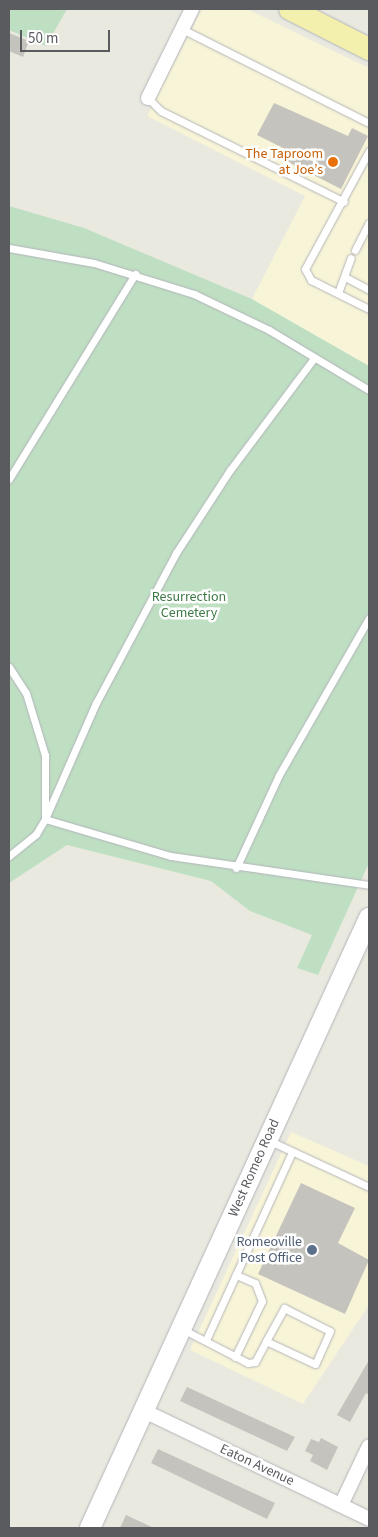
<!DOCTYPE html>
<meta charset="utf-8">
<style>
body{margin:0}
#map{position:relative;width:378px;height:1537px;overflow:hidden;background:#eae9e0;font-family:"Source Sans 3",sans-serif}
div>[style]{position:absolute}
.commercial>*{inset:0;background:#f8f4d7}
.green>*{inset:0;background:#bfdfc3}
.building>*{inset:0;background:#c5c3bd}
.roads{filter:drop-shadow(0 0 1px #b3b5b9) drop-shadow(0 0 1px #b3b5b9)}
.lane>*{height:7px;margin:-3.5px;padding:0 3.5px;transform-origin:3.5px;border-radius:3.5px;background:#fff}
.street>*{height:14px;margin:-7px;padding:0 7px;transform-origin:7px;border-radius:7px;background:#fff}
.secondary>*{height:20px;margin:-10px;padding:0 10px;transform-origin:10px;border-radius:10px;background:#fff}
.primary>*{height:22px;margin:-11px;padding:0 11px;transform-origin:11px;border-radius:11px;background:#f3efac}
.dots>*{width:14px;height:14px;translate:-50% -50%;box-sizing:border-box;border:2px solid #fff;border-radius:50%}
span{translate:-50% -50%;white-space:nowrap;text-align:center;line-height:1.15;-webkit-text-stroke:5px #fff;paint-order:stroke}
.food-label{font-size:14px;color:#c56008}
.right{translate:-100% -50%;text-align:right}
.park-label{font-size:14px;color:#3e7946}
.street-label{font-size:14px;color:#595b5f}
.service-label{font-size:14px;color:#4e5e75}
.frame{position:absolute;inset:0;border:10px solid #595b5f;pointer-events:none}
.scale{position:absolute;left:20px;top:30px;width:90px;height:22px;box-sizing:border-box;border:2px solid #595b5f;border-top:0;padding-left:6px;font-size:15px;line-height:18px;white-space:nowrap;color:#595b5f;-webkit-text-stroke:4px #fff;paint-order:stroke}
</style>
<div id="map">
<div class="commercial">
<div style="clip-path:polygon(202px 9px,247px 9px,369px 68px,369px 366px,252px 299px,305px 196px,147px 116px)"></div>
<div style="clip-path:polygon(291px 1132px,369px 1166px,369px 1305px,303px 1404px,190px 1350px)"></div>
</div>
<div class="green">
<div style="clip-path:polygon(9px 9px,67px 9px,46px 46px,9px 30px)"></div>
<div style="clip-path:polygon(9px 206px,84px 228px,252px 299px,369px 366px,369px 863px,318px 975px,297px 968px,312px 935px,250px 911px,211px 881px,67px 845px,9px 883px)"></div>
</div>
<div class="building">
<div style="clip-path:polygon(9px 33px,29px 41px,23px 57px,9px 51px)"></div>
<div style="clip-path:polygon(274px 103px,348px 136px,352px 128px,368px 136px,341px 189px,282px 159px,287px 150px,257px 135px)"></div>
<div style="clip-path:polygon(301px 1183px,355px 1208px,338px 1243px,369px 1260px,345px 1314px,258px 1274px)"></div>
<div style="clip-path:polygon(369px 1360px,369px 1395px,366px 1393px,350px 1422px,337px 1415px)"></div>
<div style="clip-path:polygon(187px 1387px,295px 1437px,287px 1451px,180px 1401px)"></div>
<div style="clip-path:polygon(321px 1438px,338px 1447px,327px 1470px,310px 1461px,313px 1455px,305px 1451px,311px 1439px,319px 1442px)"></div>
<div style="clip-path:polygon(158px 1449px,275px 1503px,267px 1519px,151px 1463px)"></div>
<div style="clip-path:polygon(126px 1515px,154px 1528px,120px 1528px)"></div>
</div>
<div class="roads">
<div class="lane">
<div style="left:182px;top:29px;width:209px;rotate:26.7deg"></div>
<div style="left:148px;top:98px;width:18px;rotate:45deg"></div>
<div style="left:161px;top:111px;width:204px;rotate:26.4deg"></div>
<div style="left:369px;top:151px;width:134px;rotate:118.5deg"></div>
<div style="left:305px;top:269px;width:13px;rotate:61deg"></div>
<div style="left:311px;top:280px;width:65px;rotate:26.6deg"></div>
<div style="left:9px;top:248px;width:86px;rotate:10deg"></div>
<div style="left:94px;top:263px;width:105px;rotate:17.2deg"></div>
<div style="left:194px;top:294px;width:83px;rotate:25.6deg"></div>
<div style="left:269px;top:330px;width:117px;rotate:31deg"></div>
<div style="left:355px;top:250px;width:30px;rotate:-63deg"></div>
<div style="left:345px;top:277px;width:27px;rotate:28deg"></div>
<div style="left:338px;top:293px;width:37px;rotate:-70deg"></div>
<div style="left:9px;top:479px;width:241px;rotate:-58.4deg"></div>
<div style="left:9px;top:667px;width:31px;rotate:57deg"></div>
<div style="left:26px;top:693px;width:65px;rotate:73deg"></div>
<div style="left:45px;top:755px;width:64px;rotate:90deg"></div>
<div style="left:45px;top:819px;width:131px;rotate:16.4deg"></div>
<div style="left:171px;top:856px;width:200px;rotate:8.3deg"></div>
<div style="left:9px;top:856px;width:35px;rotate:-39deg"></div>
<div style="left:36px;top:834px;width:17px;rotate:-59deg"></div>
<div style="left:45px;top:819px;width:127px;rotate:-66.3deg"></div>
<div style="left:96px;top:703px;width:170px;rotate:-61.9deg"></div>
<div style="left:176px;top:553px;width:99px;rotate:-57deg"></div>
<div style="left:230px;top:470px;width:140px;rotate:-53.1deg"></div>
<div style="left:236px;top:868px;width:102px;rotate:-65.2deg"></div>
<div style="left:279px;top:775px;width:181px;rotate:-60.2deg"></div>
<div style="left:270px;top:1141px;width:109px;rotate:24.9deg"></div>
<div style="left:182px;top:1329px;width:74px;rotate:27.3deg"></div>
<div style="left:248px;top:1363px;width:7px;rotate:-8deg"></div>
<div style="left:255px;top:1362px;width:24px;rotate:-62deg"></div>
<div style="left:266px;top:1341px;width:38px;rotate:-61deg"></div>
<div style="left:284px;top:1308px;width:51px;rotate:26.6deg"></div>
<div style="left:330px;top:1331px;width:36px;rotate:114deg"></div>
<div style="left:315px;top:1364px;width:54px;rotate:-154.9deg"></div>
<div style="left:206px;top:1340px;width:207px;rotate:-65.4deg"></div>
<div style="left:235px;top:1357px;width:62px;rotate:-64.3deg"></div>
<div style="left:262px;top:1301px;width:19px;rotate:-111deg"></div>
<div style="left:255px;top:1283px;width:21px;rotate:-157deg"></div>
</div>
<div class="street">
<div style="left:148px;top:98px;width:99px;rotate:-63.7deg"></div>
<div style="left:144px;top:1411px;width:250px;rotate:25.6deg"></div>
<div style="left:341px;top:1505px;width:65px;rotate:-64.6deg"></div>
</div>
<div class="secondary">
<div style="left:90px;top:1528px;width:671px;rotate:-65.42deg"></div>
</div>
<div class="primary">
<div style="left:290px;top:9px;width:89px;rotate:26.9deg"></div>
</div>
</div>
<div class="dots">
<div style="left:333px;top:162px;background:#e8710a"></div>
<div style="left:312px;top:1250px;background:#5c6f8a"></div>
</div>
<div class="food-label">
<span class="right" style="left:323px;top:162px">The Taproom<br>at Joe’s</span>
</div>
<div class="park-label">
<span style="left:189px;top:605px">Resurrection<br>Cemetery</span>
</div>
<div class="street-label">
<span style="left:254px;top:1168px;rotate:-66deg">West Romeo Road</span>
<span style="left:257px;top:1465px;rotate:25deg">Eaton Avenue</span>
</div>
<div class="service-label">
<span class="right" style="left:302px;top:1250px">Romeoville<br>Post Office</span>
</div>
<div class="frame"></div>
<div class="scale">50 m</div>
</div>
